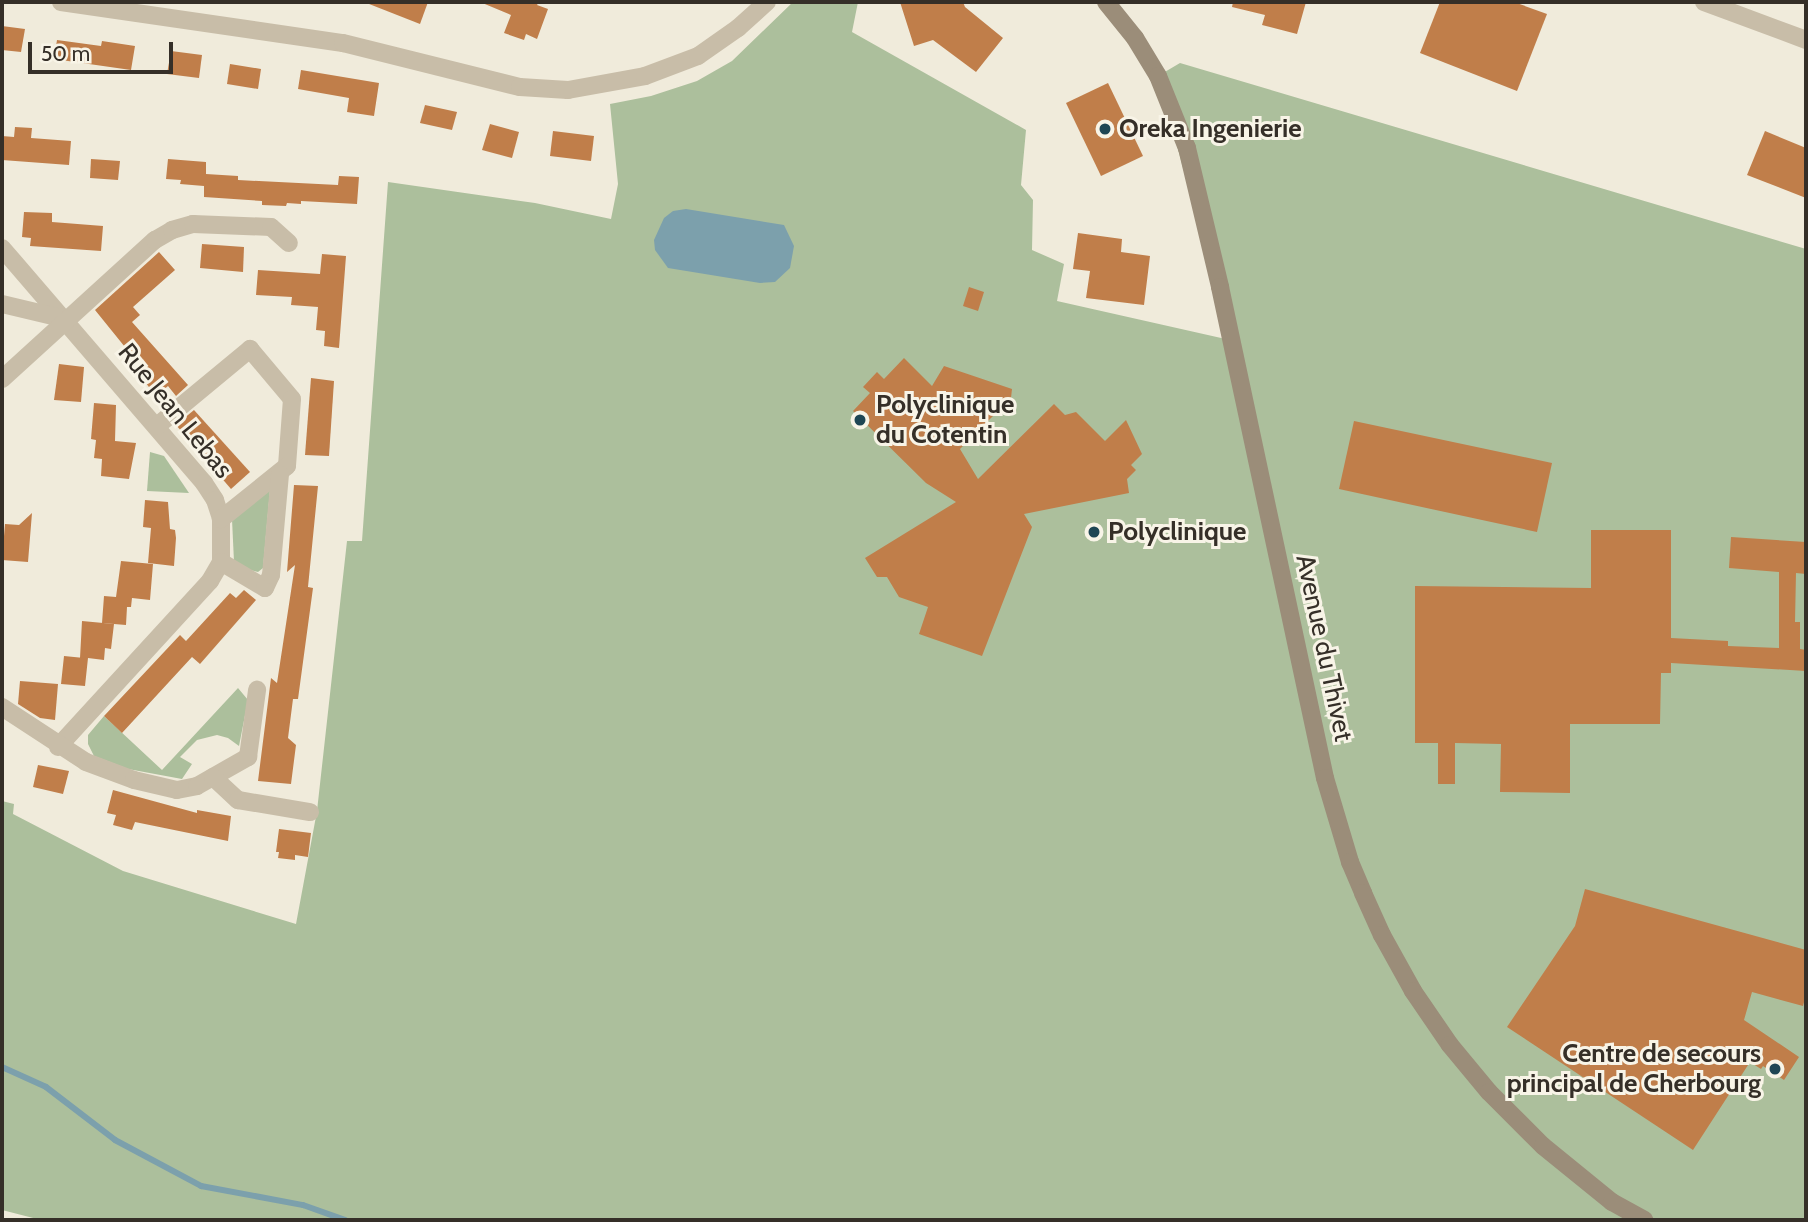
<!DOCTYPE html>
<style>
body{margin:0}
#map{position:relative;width:1808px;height:1222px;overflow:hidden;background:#f0ebdb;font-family:Cabin,sans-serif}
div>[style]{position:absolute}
.green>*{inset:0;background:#acbf9c}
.water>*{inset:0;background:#7ca0ac}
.stream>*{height:6px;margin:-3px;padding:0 3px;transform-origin:3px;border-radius:3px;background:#7ca0ac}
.building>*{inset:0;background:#c07e4a}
.minor>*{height:18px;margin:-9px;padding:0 9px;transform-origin:9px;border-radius:9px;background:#c8bda8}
.secondary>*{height:18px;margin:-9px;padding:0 9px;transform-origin:9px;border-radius:9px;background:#9b8d79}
.dots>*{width:19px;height:19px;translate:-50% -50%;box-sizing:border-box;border:4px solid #f8f4e7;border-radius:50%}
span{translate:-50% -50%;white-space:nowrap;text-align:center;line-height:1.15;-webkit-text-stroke:6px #f8f4e7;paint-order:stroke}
.poi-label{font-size:26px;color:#352f28;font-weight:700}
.left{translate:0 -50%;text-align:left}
.right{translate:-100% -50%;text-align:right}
.street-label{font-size:26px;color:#352f28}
.frame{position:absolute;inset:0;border:4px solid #352f28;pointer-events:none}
.scale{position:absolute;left:28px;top:42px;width:145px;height:32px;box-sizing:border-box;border:4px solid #352f28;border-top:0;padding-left:9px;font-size:21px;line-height:24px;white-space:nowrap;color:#352f28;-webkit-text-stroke:5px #f8f4e7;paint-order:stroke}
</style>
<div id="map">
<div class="green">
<div style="clip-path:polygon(793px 2px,858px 2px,852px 32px,1026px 130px,1021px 185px,1033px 200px,1032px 250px,1064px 264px,1057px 301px,1230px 340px,1158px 76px,1180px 63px,1806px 249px,1806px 1220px,41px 1220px,2px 1210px,2px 801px,14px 804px,13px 814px,123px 871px,296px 924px,317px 811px,347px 541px,362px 541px,388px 182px,535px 203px,611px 219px,618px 184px,610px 104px,651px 96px,697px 81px,732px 61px)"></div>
<div style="clip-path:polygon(150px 452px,164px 456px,189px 493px,147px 491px)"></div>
<div style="clip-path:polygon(270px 490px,263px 568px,258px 572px,239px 567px,234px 562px,232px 519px)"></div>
<div style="clip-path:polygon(238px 688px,248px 700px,239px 746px,228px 738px,217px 735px,197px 740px,180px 757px,192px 764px,182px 779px,128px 769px,94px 756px,88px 744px,88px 735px,104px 716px,162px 770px)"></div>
</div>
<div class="water">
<div style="clip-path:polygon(686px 209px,784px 225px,794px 246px,790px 268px,775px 282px,760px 283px,668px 268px,655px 250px,654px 240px,664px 218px,673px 211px)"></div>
</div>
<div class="stream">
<div style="left:2px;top:1067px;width:48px;rotate:24.4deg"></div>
<div style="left:46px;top:1087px;width:87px;rotate:37.5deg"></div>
<div style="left:115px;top:1140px;width:98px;rotate:28.1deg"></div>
<div style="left:201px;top:1186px;width:104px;rotate:10.6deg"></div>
<div style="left:303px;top:1205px;width:45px;rotate:19.7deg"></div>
</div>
<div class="building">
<div style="clip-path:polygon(364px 2px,428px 2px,420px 24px)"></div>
<div style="clip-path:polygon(480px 2px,539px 2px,537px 5px,548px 9px,537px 39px,526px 34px,524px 40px,504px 33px,511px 15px)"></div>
<div style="clip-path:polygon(900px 2px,963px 2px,965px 7px,1003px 38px,976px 72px,933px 40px,914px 46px)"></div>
<div style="clip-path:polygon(1233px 2px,1306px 2px,1297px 34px,1262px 25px,1265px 15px,1232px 7px)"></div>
<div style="clip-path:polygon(1440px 2px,1514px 2px,1547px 14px,1517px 91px,1420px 53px)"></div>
<div style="clip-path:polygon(2px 26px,25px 29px,21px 52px,2px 50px)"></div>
<div style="clip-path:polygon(57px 40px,101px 46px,102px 41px,135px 46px,131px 70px,54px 59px)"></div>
<div style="clip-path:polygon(171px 51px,202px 55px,199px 78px,167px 74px)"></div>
<div style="clip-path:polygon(230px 64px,261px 69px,258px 89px,227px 84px)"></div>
<div style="clip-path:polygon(301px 70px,379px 83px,374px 116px,347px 112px,349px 98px,298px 89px)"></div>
<div style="clip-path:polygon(1108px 83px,1143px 156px,1101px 176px,1066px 103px)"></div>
<div style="clip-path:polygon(425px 105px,457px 112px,452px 130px,420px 123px)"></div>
<div style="clip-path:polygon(490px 124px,519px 132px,512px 158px,482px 150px)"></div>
<div style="clip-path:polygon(15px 127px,32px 128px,31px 138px,71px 141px,69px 165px,2px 160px,2px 136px,14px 137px)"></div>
<div style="clip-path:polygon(553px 131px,594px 136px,591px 161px,550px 156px)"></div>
<div style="clip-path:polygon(1765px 131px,1806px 148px,1806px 198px,1747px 175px)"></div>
<div style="clip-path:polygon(91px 159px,120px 161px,118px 180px,90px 178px)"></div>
<div style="clip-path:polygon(168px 159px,206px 162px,206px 174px,238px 176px,238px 180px,338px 185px,339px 176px,359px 177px,357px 204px,301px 201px,301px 204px,287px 203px,286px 206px,262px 205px,262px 201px,204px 197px,204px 186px,180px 184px,181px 180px,166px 179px)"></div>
<div style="clip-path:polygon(24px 212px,52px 213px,52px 222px,103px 226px,101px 251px,30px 246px,31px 238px,22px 237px)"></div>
<div style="clip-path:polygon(1078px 233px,1122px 239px,1121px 252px,1150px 256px,1144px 305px,1086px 298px,1090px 271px,1073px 269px)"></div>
<div style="clip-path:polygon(202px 244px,244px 247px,243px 272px,200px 268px)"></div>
<div style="clip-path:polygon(159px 252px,175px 270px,133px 307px,140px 315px,132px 322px,188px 385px,176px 396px,168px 386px,156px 396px,145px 382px,150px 378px,95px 310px)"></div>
<div style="clip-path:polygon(322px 254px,346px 256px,339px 348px,324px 346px,325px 331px,316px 330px,318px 307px,291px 305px,292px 297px,256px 295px,258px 270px,320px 274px)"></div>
<div style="clip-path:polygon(969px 287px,984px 292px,978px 311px,963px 306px)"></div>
<div style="clip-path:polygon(904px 358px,932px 386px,944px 366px,1012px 389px,1011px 398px,960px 449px,978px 479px,1054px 404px,1065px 415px,1076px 412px,1105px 441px,1126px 420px,1142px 454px,1131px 465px,1136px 470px,1127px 479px,1129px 493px,1024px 514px,1032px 527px,982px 656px,919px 634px,928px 607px,899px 597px,887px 577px,877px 577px,865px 558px,956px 502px,926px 483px,853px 411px,870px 393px,863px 387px,877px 372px,884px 379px)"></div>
<div style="clip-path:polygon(59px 364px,84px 367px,81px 402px,54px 400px)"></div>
<div style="clip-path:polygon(311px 378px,334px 381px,329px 456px,305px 455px)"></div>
<div style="clip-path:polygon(94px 403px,116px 405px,115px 441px,136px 443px,129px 479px,101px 476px,102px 459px,94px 458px,96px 440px,91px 439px)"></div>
<div style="clip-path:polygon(194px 410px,250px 472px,231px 489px,176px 425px)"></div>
<div style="clip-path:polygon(1354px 421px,1552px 463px,1537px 532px,1339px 489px)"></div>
<div style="clip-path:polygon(294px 485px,318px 486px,308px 587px,313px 588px,298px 699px,293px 699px,288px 738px,296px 745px,291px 784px,258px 781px,271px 678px,277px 683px,295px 565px,287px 572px)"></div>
<div style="clip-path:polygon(145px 500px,168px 502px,170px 529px,175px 530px,176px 538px,174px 566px,148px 563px,151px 528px,143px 527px)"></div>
<div style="clip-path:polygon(32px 513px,28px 562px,2px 560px,5px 524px,19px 525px)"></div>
<div style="clip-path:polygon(1591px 530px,1671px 530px,1671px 638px,1728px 641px,1728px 646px,1779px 648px,1779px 572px,1729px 568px,1731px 537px,1806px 542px,1806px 574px,1796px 573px,1795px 622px,1800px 622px,1800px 649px,1806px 650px,1806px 671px,1671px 663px,1671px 673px,1661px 673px,1660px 724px,1570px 724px,1570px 793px,1500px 792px,1501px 744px,1455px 743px,1455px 784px,1438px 784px,1438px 743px,1415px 743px,1415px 586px,1591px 588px)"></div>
<div style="clip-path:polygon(121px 561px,153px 564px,150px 600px,132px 598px,131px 607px,127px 607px,126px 625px,102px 623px,104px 596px,116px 597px)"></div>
<div style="clip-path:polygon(244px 590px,256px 600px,200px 664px,192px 657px,122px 733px,104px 716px,180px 635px,186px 641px,230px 593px,236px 598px)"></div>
<div style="clip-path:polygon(82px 621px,114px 624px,111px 649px,105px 648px,104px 660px,88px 658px,85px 686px,61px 684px,64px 656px,84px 658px,80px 658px)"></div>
<div style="clip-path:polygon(20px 681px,58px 684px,55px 720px,40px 718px,18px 704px)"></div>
<div style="clip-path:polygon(38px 765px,69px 771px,63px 794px,33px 787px)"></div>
<div style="clip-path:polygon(113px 790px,197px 813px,197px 810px,231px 816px,228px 841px,135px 822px,132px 830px,113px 825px,116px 815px,107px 813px)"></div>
<div style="clip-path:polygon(279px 829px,311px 833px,308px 857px,295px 855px,295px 860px,278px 858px,279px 852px,276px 852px)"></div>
<div style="clip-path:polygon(1585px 889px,1806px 950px,1806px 994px,1803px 1006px,1752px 992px,1744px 1020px,1799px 1057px,1784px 1080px,1763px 1066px,1761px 1069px,1750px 1062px,1693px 1150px,1507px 1027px,1575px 926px)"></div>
</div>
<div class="minor">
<div style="left:61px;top:2px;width:285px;rotate:8.3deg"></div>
<div style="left:343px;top:43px;width:182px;rotate:14deg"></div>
<div style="left:520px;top:87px;width:48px;rotate:3.6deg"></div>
<div style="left:568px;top:90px;width:78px;rotate:-10.3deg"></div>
<div style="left:645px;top:76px;width:57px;rotate:-20.7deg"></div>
<div style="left:698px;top:56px;width:49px;rotate:-35deg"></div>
<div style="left:738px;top:28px;width:39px;rotate:-42deg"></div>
<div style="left:1704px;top:2px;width:109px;rotate:20.4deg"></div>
<div style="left:2px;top:248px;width:310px;rotate:49.3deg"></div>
<div style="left:204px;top:483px;width:20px;rotate:57deg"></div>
<div style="left:215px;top:500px;width:20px;rotate:72deg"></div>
<div style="left:221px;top:519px;width:43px;rotate:90deg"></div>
<div style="left:221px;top:562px;width:22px;rotate:120deg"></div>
<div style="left:210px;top:581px;width:225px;rotate:132.5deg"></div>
<div style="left:2px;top:304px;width:65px;rotate:13.4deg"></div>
<div style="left:2px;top:379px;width:207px;rotate:-42.3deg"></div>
<div style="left:155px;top:240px;width:20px;rotate:-30deg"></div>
<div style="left:172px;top:230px;width:22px;rotate:-16deg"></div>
<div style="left:193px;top:224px;width:78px;rotate:2.2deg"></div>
<div style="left:271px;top:227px;width:24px;rotate:42deg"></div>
<div style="left:157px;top:426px;width:121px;rotate:-39.6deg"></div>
<div style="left:250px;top:349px;width:65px;rotate:50deg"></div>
<div style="left:292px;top:399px;width:67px;rotate:94.3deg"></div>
<div style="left:287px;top:466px;width:85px;rotate:141.2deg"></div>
<div style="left:221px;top:562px;width:51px;rotate:30.6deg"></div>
<div style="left:265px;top:588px;width:14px;rotate:-65deg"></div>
<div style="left:271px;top:575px;width:101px;rotate:-84.9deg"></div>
<div style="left:2px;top:707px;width:100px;rotate:33.2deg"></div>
<div style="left:86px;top:762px;width:51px;rotate:20.6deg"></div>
<div style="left:134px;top:780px;width:44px;rotate:13.1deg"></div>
<div style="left:177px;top:790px;width:20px;rotate:-11deg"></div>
<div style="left:197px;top:786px;width:59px;rotate:-29.6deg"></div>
<div style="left:248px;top:757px;width:68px;rotate:-82.3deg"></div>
<div style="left:213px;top:777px;width:34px;rotate:43deg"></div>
<div style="left:238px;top:800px;width:73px;rotate:9.5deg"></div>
</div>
<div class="secondary">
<div style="left:1106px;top:2px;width:46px;rotate:51.1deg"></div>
<div style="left:1135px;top:38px;width:44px;rotate:58.8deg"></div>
<div style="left:1158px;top:76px;width:78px;rotate:68.1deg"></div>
<div style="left:1187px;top:148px;width:143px;rotate:76.6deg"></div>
<div style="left:1220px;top:287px;width:502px;rotate:77.93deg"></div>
<div style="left:1325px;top:778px;width:88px;rotate:73.4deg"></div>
<div style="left:1350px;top:862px;width:34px;rotate:67deg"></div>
<div style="left:1363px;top:893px;width:46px;rotate:65.7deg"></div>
<div style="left:1382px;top:935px;width:64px;rotate:61deg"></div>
<div style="left:1413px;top:991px;width:65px;rotate:55.6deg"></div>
<div style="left:1450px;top:1045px;width:61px;rotate:50.3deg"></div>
<div style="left:1489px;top:1092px;width:76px;rotate:45deg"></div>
<div style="left:1543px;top:1146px;width:89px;rotate:39.1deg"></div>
<div style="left:1612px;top:1202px;width:37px;rotate:29deg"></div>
</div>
<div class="dots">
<div style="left:1105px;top:129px;background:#1f4654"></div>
<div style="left:860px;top:420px;background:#1f4654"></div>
<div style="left:1094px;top:532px;background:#1f4654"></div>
<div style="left:1775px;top:1069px;background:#1f4654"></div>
</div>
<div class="poi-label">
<span class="left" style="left:1119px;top:129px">Oreka Ingenierie</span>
<span class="left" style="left:876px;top:420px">Polyclinique<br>du Cotentin</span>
<span class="left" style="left:1108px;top:532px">Polyclinique</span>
<span class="right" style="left:1761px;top:1069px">Centre de secours<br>principal de Cherbourg</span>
</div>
<div class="street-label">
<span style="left:175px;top:411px;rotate:51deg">Rue Jean Lebas</span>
<span style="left:1324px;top:648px;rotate:78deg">Avenue du Thivet</span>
</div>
<div class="frame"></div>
<div class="scale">50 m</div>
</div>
